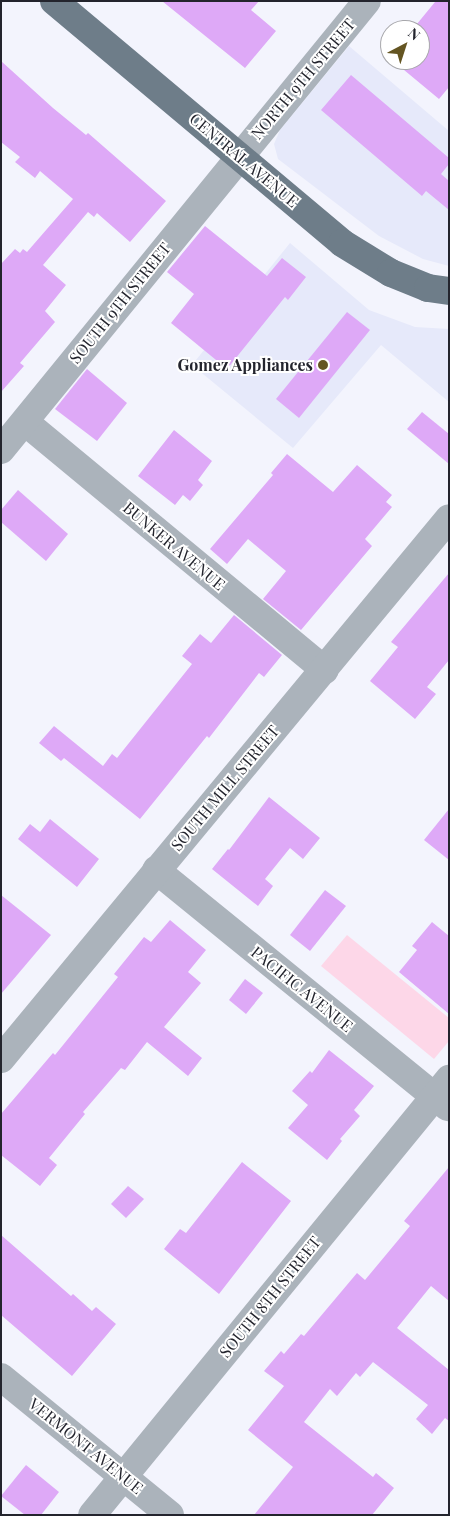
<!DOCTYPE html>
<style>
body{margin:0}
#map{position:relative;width:450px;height:1516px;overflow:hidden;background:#f3f4fd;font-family:"Playfair Display",serif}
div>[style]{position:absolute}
.built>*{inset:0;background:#e6e9fa}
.green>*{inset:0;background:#fdd7e8}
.building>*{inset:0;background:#dea9f7}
.minor>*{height:28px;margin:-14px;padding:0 14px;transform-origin:14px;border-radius:14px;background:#abb3bb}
.major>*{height:28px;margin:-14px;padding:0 14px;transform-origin:14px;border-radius:14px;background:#6e7d89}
.dots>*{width:14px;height:14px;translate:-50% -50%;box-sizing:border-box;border:2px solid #fff;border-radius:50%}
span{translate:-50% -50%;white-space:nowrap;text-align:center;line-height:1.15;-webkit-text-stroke:4px #fff;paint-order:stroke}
.street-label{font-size:16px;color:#23242d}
.poi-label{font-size:16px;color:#23242d;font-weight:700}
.right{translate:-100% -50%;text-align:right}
.frame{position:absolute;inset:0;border:2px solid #23242d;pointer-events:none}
.north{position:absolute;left:380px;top:20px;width:50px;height:50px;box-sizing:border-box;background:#fff;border:1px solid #a7a7ab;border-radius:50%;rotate:40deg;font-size:14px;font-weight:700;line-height:20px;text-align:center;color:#23242d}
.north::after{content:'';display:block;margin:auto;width:18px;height:22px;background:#645522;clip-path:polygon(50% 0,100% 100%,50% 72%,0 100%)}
</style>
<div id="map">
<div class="built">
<div style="clip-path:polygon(349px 46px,449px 131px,449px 266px,423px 259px,379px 236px,278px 159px,274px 144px,280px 130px)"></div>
<div style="clip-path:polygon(290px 243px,369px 310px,415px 327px,449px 329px,449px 402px,381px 345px,293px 448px,192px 365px)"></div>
</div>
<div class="green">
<div style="clip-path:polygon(347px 935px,449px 1018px,449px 1041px,434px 1059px,321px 966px)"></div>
</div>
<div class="building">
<div style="clip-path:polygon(162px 1px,259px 1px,251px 10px,276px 31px,245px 68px)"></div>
<div style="clip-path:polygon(449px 1px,449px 87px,439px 99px,392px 60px,420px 60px,420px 30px,412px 30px,435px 2px)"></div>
<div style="clip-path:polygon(1px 61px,53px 108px,86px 135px,88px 133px,166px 201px,130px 242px,97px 213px,94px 217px,88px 212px,43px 265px,66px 285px,45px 311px,55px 322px,20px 363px,24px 366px,1px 392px,1px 264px,15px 249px,20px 253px,23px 249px,27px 252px,73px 199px,40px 171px,35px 178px,15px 162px,20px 157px,1px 142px)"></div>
<div style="clip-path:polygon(351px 75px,449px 158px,449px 164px,441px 174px,449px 181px,449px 210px,426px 191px,422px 196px,321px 110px)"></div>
<div style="clip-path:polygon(205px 226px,267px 276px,282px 258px,306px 277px,288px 300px,285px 297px,227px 369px,171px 323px,194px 294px,167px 272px)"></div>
<div style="clip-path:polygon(347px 312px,370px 330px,299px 418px,276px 399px)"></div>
<div style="clip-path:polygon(87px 369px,127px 403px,97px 441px,55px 409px)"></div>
<div style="clip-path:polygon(422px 412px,449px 434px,449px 464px,407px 429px)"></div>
<div style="clip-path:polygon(174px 430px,212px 461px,198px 480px,203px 485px,190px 501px,183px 495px,175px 505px,138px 476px)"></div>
<div style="clip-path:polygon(287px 454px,333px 492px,357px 465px,392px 495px,386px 502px,392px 507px,365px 539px,372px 546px,301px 630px,263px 599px,286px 571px,248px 539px,227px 564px,210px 549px,273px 475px,271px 473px)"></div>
<div style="clip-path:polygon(18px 490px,68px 534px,46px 561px,1px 522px,1px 510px)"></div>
<div style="clip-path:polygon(449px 573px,449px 660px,427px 687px,436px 694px,415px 719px,370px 681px,398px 647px,391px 642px)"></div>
<div style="clip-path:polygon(234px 615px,282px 655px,264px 677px,259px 673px,209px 738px,207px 736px,140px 819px,64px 758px,61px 761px,39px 743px,54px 726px,103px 766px,112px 754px,117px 758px,192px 664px,182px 656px,200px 634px,211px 643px)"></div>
<div style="clip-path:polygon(269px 797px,320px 838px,303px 859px,290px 848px,265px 879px,273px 886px,258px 906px,212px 869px,228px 849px,229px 850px)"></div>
<div style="clip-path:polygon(449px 809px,449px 860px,424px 840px)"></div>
<div style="clip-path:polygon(50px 819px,99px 859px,77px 887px,18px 839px,30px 824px,40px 832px)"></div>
<div style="clip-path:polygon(325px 890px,346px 906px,310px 951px,290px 935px)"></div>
<div style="clip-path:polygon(1px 895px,51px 935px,1px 994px)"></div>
<div style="clip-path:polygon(170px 920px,206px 950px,188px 972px,201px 983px,164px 1027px,202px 1058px,188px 1076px,147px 1042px,125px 1070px,121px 1068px,83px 1112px,85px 1114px,49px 1158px,57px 1165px,40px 1186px,1px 1155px,1px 1114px,53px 1053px,55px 1055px,118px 977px,114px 974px,144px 937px,151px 942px)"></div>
<div style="clip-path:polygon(432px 922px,449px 936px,449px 1014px,399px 972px,417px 950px,412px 946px)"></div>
<div style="clip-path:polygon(245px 979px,263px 993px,246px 1014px,229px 1000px)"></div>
<div style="clip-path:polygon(329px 1050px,374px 1086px,354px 1110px,360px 1116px,340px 1139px,342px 1141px,327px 1160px,288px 1128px,308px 1105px,292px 1091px,310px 1071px,312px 1073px)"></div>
<div style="clip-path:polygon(242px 1162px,291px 1201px,219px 1294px,164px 1249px,180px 1229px,186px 1233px)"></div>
<div style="clip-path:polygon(449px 1167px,449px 1301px,431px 1286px,397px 1328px,449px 1370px,449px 1421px,445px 1418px,432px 1434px,416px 1419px,428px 1405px,373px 1362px,360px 1377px,356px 1373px,337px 1396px,330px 1389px,304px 1422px,373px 1477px,376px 1473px,394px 1488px,372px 1515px,254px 1515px,293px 1467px,248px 1430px,284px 1386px,264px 1371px,281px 1351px,284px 1354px,301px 1334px,304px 1336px,357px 1273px,365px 1280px,410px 1226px,404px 1221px)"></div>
<div style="clip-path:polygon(128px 1186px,144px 1199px,126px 1218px,111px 1204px)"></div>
<div style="clip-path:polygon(1px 1235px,71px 1296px,73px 1294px,92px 1311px,96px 1307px,116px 1324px,72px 1376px,1px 1315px)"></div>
<div style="clip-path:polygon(26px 1465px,59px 1492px,41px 1515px,25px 1515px,1px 1496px)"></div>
</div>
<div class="minor">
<div style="left:25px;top:422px;width:389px;rotate:39.6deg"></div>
<div style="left:1px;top:450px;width:579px;rotate:-50.81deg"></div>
<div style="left:156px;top:870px;width:376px;rotate:39.1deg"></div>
<div style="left:1px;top:1059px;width:702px;rotate:-50.37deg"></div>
<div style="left:1px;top:1377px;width:218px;rotate:39.2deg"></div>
<div style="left:92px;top:1515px;width:564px;rotate:-50.69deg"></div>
</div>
<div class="major">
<div style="left:54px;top:1px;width:376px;rotate:40deg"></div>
<div style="left:342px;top:243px;width:57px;rotate:31.5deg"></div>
<div style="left:391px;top:273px;width:40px;rotate:22deg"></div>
<div style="left:428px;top:288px;width:21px;rotate:8deg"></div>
</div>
<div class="dots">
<div style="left:323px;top:365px;background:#645522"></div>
</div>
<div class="street-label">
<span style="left:303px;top:79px;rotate:-50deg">NORTH 9TH STREET</span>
<span style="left:244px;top:160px;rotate:40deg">CENTRAL AVENUE</span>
<span style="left:120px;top:303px;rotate:-51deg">SOUTH 9TH STREET</span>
<span style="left:174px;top:546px;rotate:40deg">BUNKER AVENUE</span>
<span style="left:225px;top:788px;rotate:-50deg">SOUTH MILL STREET</span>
<span style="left:302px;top:989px;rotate:39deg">PACIFIC AVENUE</span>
<span style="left:270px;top:1297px;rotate:-51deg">SOUTH 8TH STREET</span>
<span style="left:86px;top:1446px;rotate:39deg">VERMONT AVENUE</span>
</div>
<div class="poi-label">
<span class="right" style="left:313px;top:365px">Gomez Appliances</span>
</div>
<div class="frame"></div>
<div class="north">N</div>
</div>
